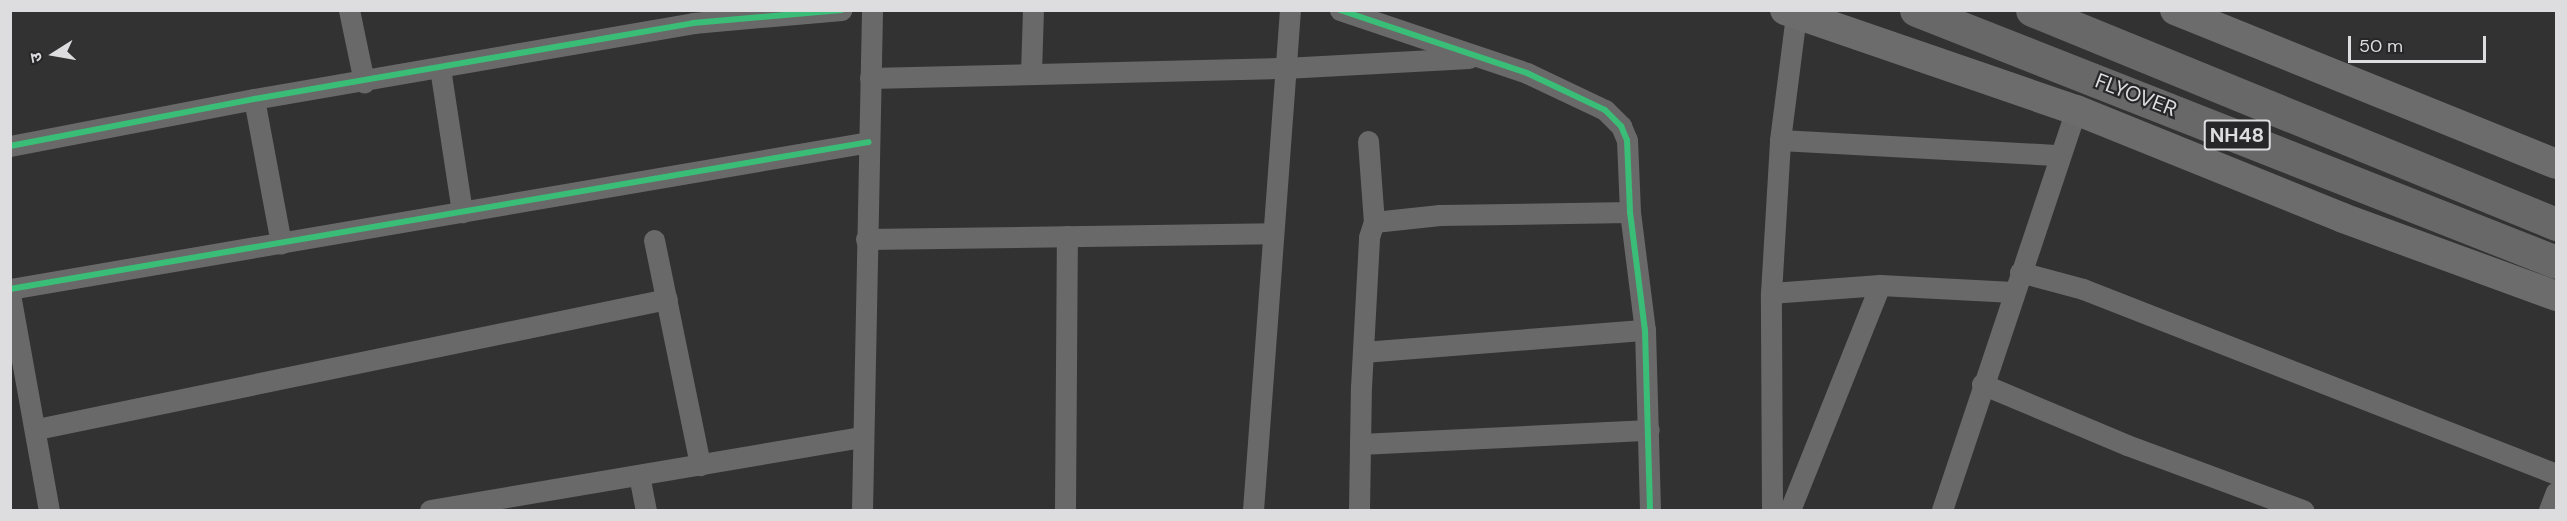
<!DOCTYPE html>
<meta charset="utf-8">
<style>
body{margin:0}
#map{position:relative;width:2567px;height:521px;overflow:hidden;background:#323232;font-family:"DM Sans","Noto Sans Devanagari",sans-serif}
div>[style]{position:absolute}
.street>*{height:21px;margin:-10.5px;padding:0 10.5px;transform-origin:10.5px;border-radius:10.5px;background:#6a696a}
.secondary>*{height:30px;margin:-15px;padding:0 15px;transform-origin:15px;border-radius:15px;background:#6c6c6c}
.highway>*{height:33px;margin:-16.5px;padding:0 16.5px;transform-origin:16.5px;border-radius:16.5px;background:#686868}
.cycleway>*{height:6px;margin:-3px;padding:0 3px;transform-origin:3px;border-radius:3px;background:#3abd76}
span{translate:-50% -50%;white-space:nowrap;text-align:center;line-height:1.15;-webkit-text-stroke:4.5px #272729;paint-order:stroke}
.shield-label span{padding:2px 4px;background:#272729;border:2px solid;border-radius:4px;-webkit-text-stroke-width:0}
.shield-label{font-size:20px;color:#dddcde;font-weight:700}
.street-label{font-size:21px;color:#dddcde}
.frame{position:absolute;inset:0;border:12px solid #dddcde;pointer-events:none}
.north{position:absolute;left:24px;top:24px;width:60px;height:60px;-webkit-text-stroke:4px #272729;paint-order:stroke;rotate:259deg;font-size:16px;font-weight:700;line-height:24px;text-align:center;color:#dddcde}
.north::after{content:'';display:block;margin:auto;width:21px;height:27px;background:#dddcde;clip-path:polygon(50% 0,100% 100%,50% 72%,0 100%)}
.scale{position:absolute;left:2348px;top:36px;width:138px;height:27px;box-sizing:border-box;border:3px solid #dddcde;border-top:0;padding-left:8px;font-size:18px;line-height:21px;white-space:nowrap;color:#dddcde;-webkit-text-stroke:4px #272729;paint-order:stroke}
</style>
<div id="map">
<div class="street">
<div style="left:349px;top:10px;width:74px;rotate:78.2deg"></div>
<div style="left:1340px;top:10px;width:197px;rotate:18.6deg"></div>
<div style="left:1527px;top:73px;width:86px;rotate:25.4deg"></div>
<div style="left:1605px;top:110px;width:23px;rotate:45deg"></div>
<div style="left:1621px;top:126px;width:15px;rotate:67deg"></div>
<div style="left:1627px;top:140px;width:72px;rotate:87.6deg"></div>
<div style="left:1630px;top:212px;width:119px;rotate:82.8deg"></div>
<div style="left:1645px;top:330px;width:180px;rotate:88.4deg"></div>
<div style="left:440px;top:68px;width:146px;rotate:81.3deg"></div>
<div style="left:1031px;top:73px;width:63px;rotate:-88.2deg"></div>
<div style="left:870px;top:78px;width:415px;rotate:-1.4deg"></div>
<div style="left:1285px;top:68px;width:184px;rotate:-3.1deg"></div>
<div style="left:254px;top:99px;width:147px;rotate:79.4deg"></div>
<div style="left:1780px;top:140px;width:126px;rotate:-82.7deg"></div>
<div style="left:1368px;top:141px;width:81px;rotate:85.8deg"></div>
<div style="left:10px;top:146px;width:248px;rotate:-10.9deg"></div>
<div style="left:254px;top:99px;width:446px;rotate:-9.8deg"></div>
<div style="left:693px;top:23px;width:149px;rotate:-5deg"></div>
<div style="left:866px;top:239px;width:407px;rotate:-0.8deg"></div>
<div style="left:654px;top:240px;width:230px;rotate:78.4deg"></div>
<div style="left:2020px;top:272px;width:65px;rotate:15.1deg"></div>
<div style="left:2083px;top:289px;width:508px;rotate:21.36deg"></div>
<div style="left:10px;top:289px;width:871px;rotate:-9.71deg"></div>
<div style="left:1771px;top:293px;width:109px;rotate:-4.2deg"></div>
<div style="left:10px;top:294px;width:219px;rotate:79.8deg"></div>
<div style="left:1363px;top:352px;width:283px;rotate:-4.5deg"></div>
<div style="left:1982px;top:384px;width:157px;rotate:22.8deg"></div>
<div style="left:2127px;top:445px;width:188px;rotate:20.3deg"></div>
<div style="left:37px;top:429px;width:643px;rotate:-11.66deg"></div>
<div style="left:1360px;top:444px;width:289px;rotate:-2.8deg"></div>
<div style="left:639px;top:475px;width:36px;rotate:79deg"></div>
<div style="left:430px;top:510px;width:438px;rotate:-9.6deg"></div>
<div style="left:862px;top:510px;width:500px;rotate:-88.85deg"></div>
<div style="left:1065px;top:510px;width:274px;rotate:-89.6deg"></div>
<div style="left:1253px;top:510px;width:501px;rotate:-85.77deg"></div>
<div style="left:1359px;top:510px;width:123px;rotate:-89.1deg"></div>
<div style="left:1361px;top:387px;width:150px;rotate:-86.9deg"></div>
<div style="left:1369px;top:237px;width:16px;rotate:-72deg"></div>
<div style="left:1374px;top:222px;width:66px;rotate:-6.1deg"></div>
<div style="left:1440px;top:215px;width:190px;rotate:-0.9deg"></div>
<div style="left:1772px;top:510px;width:217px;rotate:-90.3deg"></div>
<div style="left:1771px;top:293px;width:153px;rotate:-86.6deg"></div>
<div style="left:1780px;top:140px;width:280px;rotate:3.1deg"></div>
<div style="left:1790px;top:510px;width:242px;rotate:-68.2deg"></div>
<div style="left:1880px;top:285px;width:133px;rotate:3deg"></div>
<div style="left:1942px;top:510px;width:422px;rotate:-71.5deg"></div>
<div style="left:2549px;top:510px;width:19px;rotate:-69deg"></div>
</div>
<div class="secondary">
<div style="left:1785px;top:10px;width:308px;rotate:19deg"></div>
<div style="left:2076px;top:110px;width:288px;rotate:22deg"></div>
<div style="left:2343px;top:218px;width:227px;rotate:20.1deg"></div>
<div style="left:2175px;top:10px;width:411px;rotate:22deg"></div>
</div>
<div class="highway">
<div style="left:1916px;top:10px;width:688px;rotate:21.49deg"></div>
<div style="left:2032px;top:10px;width:566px;rotate:22.21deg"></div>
</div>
<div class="cycleway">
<div style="left:1340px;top:10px;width:197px;rotate:18.6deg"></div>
<div style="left:1527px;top:73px;width:86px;rotate:25.4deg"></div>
<div style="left:1605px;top:110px;width:23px;rotate:45deg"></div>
<div style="left:1621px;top:126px;width:15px;rotate:67deg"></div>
<div style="left:1627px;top:140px;width:72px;rotate:87.6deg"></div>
<div style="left:1630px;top:212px;width:119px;rotate:82.8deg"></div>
<div style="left:1645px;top:330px;width:180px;rotate:88.4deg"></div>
<div style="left:10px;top:146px;width:248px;rotate:-10.9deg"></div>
<div style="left:254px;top:99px;width:446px;rotate:-9.8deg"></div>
<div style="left:693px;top:23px;width:149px;rotate:-5deg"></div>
<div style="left:10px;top:289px;width:871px;rotate:-9.71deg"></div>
</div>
<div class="shield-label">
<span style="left:2237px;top:135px">NH48</span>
</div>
<div class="street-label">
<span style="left:2136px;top:95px;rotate:21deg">FLYOVER</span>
</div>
<div class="frame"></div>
<div class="north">उ</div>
<div class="scale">50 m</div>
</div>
